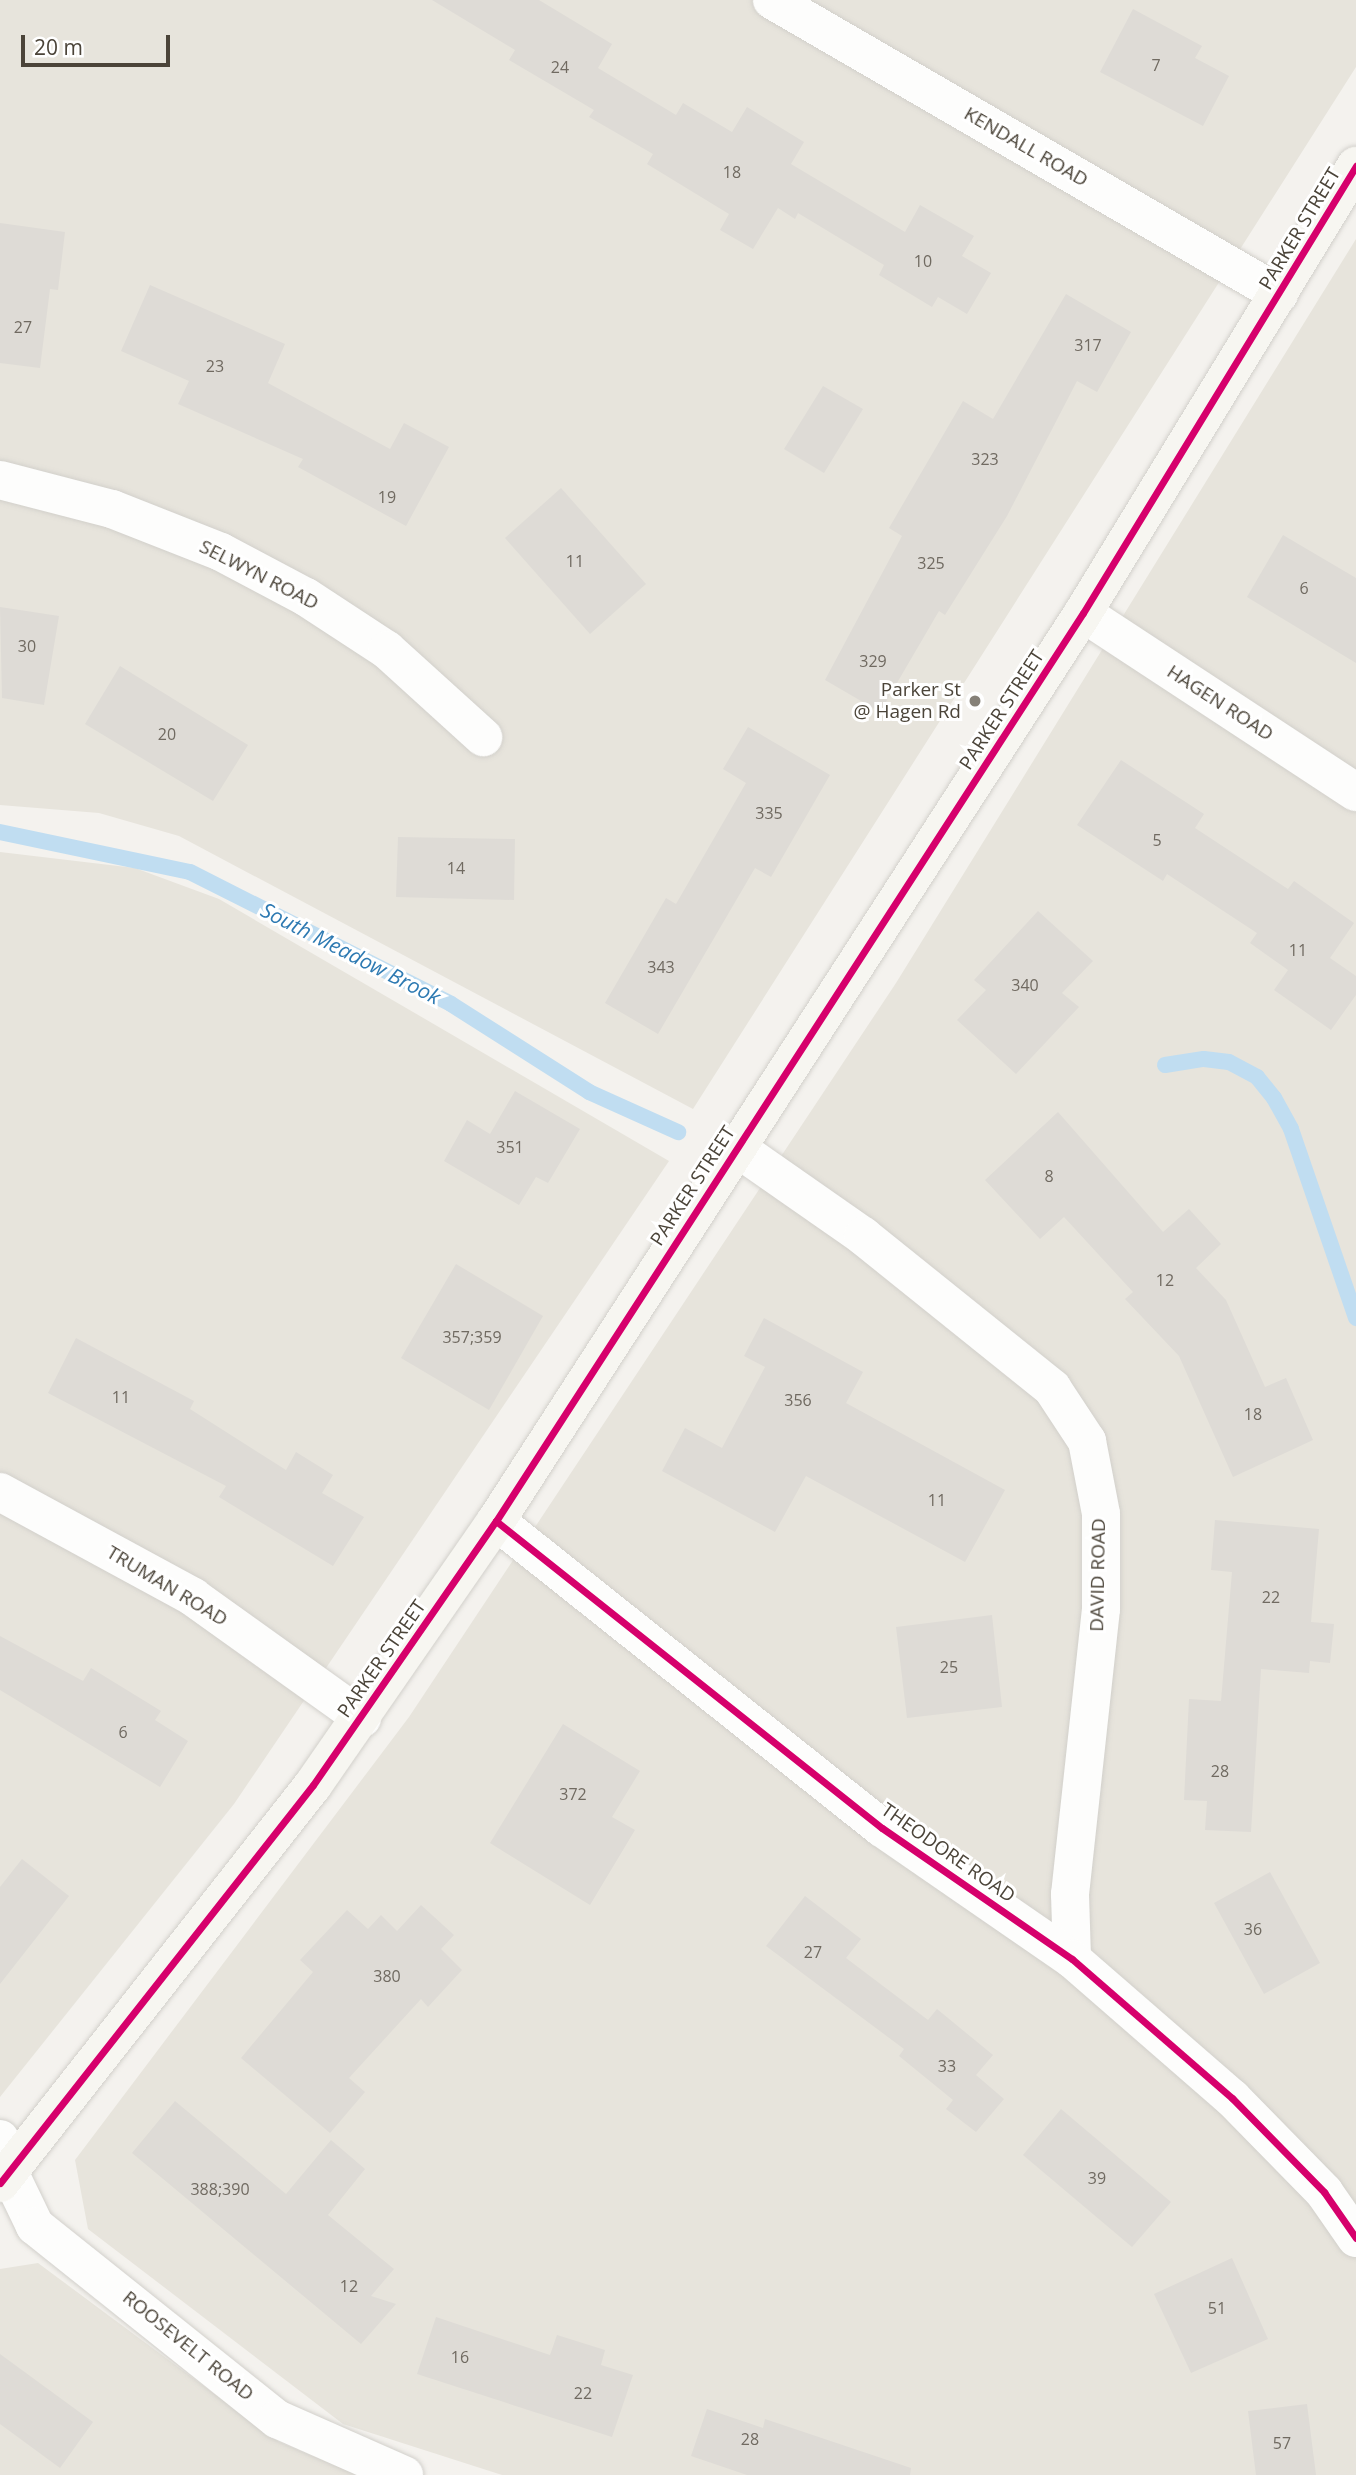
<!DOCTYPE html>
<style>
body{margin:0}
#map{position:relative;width:1356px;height:2475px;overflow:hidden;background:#f4f2ee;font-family:"Open Sans",sans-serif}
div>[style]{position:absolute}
.residential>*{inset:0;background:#e7e4dc}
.stream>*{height:16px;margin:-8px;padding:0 8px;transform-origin:8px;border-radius:8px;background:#c0ddf1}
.building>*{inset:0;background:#dedbd6}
.roads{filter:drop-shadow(0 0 2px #d2d0cb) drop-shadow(0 0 2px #d2d0cb)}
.minor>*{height:38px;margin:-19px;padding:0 19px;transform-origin:19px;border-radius:19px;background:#fdfdfc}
.tertiary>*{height:38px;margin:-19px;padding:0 19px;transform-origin:19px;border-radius:19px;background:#fdfdfc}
.secondary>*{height:38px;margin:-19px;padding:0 19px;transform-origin:19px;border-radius:19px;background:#f7f6f1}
.cycleway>*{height:7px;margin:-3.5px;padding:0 3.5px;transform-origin:3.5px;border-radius:3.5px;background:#d6006c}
.dots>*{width:19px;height:19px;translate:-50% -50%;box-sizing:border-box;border:4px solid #fff;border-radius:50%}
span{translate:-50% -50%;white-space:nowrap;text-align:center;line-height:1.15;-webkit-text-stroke:6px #fff;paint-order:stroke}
.number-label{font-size:16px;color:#706a61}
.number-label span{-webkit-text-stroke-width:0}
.street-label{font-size:19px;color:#4b4439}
.poi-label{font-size:19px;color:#4b4439}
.right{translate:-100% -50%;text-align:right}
.water-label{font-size:21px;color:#2e7ab2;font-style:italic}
.scale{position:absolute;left:21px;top:35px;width:149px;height:32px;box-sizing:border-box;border:4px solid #4b4439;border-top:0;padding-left:9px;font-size:21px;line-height:24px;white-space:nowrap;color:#4b4439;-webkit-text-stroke:5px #fff;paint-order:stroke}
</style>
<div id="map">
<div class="residential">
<div style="clip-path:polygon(0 0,1356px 0,1356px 67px,693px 1109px,179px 836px,99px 813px,0 805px)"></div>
<div style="clip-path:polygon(1356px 239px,1356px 2475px,502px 2475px,343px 2424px,88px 2229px,75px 2160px,409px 1717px,896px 983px)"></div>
<div style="clip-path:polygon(0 852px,135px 868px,219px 899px,669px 1161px,234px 1804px,0 2097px)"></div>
<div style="clip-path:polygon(38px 2263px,279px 2442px,358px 2475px,0 2475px,0 2269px)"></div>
</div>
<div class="stream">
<div style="left:0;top:832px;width:194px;rotate:11.9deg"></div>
<div style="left:190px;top:872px;width:292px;rotate:26.8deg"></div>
<div style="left:451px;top:1004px;width:164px;rotate:32.5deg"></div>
<div style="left:589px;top:1092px;width:98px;rotate:24.2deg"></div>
<div style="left:1165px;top:1065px;width:39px;rotate:-9deg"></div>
<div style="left:1204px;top:1059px;width:25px;rotate:7deg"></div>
<div style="left:1229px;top:1062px;width:32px;rotate:28deg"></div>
<div style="left:1257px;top:1077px;width:27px;rotate:51deg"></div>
<div style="left:1274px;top:1098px;width:35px;rotate:61deg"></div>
<div style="left:1291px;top:1129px;width:200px;rotate:71deg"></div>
</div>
<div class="building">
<div style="clip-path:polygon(432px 0,539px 0,612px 44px,598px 68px,676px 115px,683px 103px,732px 132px,747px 107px,804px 142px,791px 164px,905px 232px,920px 205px,974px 236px,962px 256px,991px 273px,967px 314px,938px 297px,932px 307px,879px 275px,884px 265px,798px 213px,795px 219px,778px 208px,753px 249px,720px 230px,729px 214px,647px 164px,653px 154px,589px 117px,594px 110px,509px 60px,515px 50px)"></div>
<div style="clip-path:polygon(1133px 9px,1202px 46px,1195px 58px,1229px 76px,1203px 126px,1100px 72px)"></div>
<div style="clip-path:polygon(0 223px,65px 232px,58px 290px,50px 289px,40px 368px,0 363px)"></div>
<div style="clip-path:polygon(150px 285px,285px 344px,268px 383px,390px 449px,404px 423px,449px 447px,406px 526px,298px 467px,303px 459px,178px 404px,189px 381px,121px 351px)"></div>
<div style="clip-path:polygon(1066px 294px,1131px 332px,1097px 392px,1077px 381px,1007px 516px,945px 615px,939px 611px,880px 712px,825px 680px,902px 536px,889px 528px,963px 401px,993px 419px)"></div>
<div style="clip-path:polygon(823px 386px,863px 409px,824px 473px,784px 449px)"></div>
<div style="clip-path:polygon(561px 488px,646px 584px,590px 634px,505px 538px)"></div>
<div style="clip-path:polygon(1283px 535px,1356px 578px,1356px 663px,1247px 597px)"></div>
<div style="clip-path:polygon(0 607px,59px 616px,44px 705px,2px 698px)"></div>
<div style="clip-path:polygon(120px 666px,248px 745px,213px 801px,85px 724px)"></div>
<div style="clip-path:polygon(748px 727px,830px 775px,771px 877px,755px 868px,658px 1034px,605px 1003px,666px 898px,676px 904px,746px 783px,723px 769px)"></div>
<div style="clip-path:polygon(1121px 760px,1204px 814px,1195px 828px,1288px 889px,1294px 881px,1354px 923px,1330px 958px,1356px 976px,1356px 995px,1331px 1030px,1274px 990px,1288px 970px,1250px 943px,1257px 933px,1167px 874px,1163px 881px,1077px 825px)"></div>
<div style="clip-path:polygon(398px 837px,515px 839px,514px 900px,396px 897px)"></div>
<div style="clip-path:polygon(1038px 911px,1093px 961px,1062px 993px,1079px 1007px,1016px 1074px,957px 1020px,986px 990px,974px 980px)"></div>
<div style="clip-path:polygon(515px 1091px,580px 1129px,548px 1183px,536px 1177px,519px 1205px,444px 1161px,467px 1120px,490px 1134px)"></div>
<div style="clip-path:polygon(1058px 1112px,1163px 1232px,1189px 1209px,1221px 1244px,1196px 1268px,1226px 1300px,1265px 1387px,1286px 1378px,1313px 1440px,1233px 1477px,1179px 1356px,1125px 1299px,1133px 1292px,1064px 1217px,1040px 1239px,985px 1180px)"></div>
<div style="clip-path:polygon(456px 1264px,543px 1316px,489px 1410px,401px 1358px)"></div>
<div style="clip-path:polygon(764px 1318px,863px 1372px,846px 1403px,1005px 1490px,965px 1562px,806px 1476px,775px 1532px,662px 1471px,685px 1428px,722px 1448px,765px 1367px,744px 1356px)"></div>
<div style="clip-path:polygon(76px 1338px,194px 1401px,190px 1409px,286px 1470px,296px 1452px,333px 1475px,322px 1493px,364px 1517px,333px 1566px,219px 1497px,226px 1486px,48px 1393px)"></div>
<div style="clip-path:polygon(1215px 1520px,1319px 1529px,1311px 1622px,1334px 1624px,1330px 1663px,1310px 1661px,1309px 1673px,1261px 1669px,1251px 1832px,1205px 1830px,1207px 1801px,1184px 1800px,1189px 1699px,1221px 1701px,1232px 1572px,1211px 1570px)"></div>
<div style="clip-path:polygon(992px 1615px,1002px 1707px,907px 1718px,896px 1627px)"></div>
<div style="clip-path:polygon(0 1636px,83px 1681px,91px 1668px,161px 1711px,155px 1720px,188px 1741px,160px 1787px,0 1690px)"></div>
<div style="clip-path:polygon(563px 1724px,640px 1771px,612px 1817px,635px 1830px,590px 1905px,490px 1843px)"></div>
<div style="clip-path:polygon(22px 1859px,69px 1896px,0 1984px,0 1887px)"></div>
<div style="clip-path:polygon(1270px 1872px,1320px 1963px,1264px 1994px,1214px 1903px)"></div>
<div style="clip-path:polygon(805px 1896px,861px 1939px,846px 1958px,928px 2020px,937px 2009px,993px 2055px,976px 2075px,1004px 2099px,976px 2132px,946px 2109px,953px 2100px,899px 2056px,904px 2049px,766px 1946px)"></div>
<div style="clip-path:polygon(421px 1905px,454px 1935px,441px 1949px,462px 1970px,428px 2007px,421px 1999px,349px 2078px,365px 2092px,330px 2133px,241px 2058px,313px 1972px,300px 1960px,347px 1910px,368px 1929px,381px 1915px,397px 1931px)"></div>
<div style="clip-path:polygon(175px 2101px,286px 2194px,331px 2140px,365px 2169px,328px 2215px,394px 2269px,371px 2296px,396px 2304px,361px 2344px,132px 2153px)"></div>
<div style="clip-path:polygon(1061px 2109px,1171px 2202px,1132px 2247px,1023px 2155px)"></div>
<div style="clip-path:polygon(1232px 2258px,1268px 2339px,1191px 2373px,1154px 2294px)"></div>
<div style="clip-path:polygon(436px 2317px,550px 2355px,557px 2335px,605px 2350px,601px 2365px,633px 2375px,612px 2437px,417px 2374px)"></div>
<div style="clip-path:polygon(0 2354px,93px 2422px,60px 2468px,0 2424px)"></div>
<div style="clip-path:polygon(1307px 2404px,1316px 2475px,1256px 2475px,1248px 2411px)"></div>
<div style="clip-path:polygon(707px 2409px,763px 2428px,765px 2419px,911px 2468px,910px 2475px,747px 2475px,691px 2456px)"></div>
</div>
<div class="roads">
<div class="minor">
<div style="left:772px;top:0;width:586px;rotate:30.11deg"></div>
<div style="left:0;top:480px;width:116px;rotate:14.5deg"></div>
<div style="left:112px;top:509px;width:117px;rotate:21.5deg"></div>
<div style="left:221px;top:552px;width:96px;rotate:27.9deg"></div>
<div style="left:306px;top:597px;width:97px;rotate:33.2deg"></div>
<div style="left:387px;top:650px;width:130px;rotate:42.2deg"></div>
<div style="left:1083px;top:613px;width:326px;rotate:33.3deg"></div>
<div style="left:737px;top:1148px;width:154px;rotate:34.9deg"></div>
<div style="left:863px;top:1236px;width:243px;rotate:38.8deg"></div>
<div style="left:1052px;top:1388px;width:64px;rotate:56.6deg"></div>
<div style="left:1087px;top:1441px;width:74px;rotate:79.1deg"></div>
<div style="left:1101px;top:1514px;width:95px;rotate:90deg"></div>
<div style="left:1101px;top:1609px;width:287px;rotate:96.2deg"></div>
<div style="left:1070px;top:1894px;width:65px;rotate:88.2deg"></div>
<div style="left:0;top:1492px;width:220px;rotate:28.5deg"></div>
<div style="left:193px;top:1597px;width:208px;rotate:35.6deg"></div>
<div style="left:496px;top:1521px;width:493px;rotate:38.5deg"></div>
<div style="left:882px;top:1828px;width:231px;rotate:34.6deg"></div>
<div style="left:1072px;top:1959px;width:212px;rotate:41deg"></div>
<div style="left:1232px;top:2098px;width:132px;rotate:45.6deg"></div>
<div style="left:1324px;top:2192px;width:56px;rotate:55.2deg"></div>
<div style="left:0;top:2139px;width:34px;rotate:75deg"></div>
</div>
<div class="tertiary">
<div style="left:9px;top:2172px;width:60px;rotate:64.3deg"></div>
<div style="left:35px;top:2226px;width:310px;rotate:38.6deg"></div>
<div style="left:277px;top:2419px;width:139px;rotate:23.8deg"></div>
</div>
<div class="secondary">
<div style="left:0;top:2183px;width:506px;rotate:-51.82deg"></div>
<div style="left:313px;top:1785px;width:321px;rotate:-55.3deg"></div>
<div style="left:496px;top:1521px;width:1081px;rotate:-57.12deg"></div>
<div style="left:1083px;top:613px;width:524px;rotate:-58.59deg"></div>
</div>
</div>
<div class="cycleway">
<div style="left:496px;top:1521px;width:493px;rotate:38.5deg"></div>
<div style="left:882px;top:1828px;width:231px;rotate:34.6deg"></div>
<div style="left:1072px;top:1959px;width:212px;rotate:41deg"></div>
<div style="left:1232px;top:2098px;width:132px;rotate:45.6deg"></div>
<div style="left:1324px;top:2192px;width:56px;rotate:55.2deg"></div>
<div style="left:0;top:2183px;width:506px;rotate:-51.82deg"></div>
<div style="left:313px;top:1785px;width:321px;rotate:-55.3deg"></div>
<div style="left:496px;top:1521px;width:1081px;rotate:-57.12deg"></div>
<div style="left:1083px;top:613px;width:524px;rotate:-58.59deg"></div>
</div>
<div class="dots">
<div style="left:975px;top:701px;background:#868178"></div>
</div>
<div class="number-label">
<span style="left:1156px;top:65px">7</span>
<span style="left:560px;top:67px">24</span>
<span style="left:732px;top:172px">18</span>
<span style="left:923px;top:261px">10</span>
<span style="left:23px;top:327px">27</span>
<span style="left:1088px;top:345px">317</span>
<span style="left:215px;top:366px">23</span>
<span style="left:985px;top:459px">323</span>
<span style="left:387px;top:497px">19</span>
<span style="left:575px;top:561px">11</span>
<span style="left:931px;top:563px">325</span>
<span style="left:1304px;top:588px">6</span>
<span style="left:27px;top:646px">30</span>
<span style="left:873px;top:661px">329</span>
<span style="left:167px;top:734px">20</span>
<span style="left:769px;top:813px">335</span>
<span style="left:1157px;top:840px">5</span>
<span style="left:456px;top:868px">14</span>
<span style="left:1298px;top:950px">11</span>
<span style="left:661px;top:967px">343</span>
<span style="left:1025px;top:985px">340</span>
<span style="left:510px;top:1147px">351</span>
<span style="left:1049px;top:1176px">8</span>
<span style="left:1165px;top:1280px">12</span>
<span style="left:472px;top:1337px">357;359</span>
<span style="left:121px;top:1397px">11</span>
<span style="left:798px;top:1400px">356</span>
<span style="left:1253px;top:1414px">18</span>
<span style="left:937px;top:1500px">11</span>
<span style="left:1271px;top:1597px">22</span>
<span style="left:949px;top:1667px">25</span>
<span style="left:123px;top:1732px">6</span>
<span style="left:1220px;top:1771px">28</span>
<span style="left:573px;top:1794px">372</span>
<span style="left:1253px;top:1929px">36</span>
<span style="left:813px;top:1952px">27</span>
<span style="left:387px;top:1976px">380</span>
<span style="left:947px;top:2066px">33</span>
<span style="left:1097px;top:2178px">39</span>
<span style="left:220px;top:2189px">388;390</span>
<span style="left:349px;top:2286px">12</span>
<span style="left:1217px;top:2308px">51</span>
<span style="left:460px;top:2357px">16</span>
<span style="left:583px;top:2393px">22</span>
<span style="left:750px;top:2439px">28</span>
<span style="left:1282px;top:2443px">57</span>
</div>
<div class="street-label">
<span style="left:1026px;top:147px;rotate:30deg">KENDALL ROAD</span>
<span style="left:1300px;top:229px;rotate:-59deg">PARKER STREET</span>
<span style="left:259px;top:575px;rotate:27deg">SELWYN ROAD</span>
<span style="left:1220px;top:703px;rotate:33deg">HAGEN ROAD</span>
<span style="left:1002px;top:710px;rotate:-57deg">PARKER STREET</span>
<span style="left:693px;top:1186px;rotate:-57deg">PARKER STREET</span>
<span style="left:1098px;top:1575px;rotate:-89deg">DAVID ROAD</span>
<span style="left:167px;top:1586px;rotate:31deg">TRUMAN ROAD</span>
<span style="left:382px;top:1659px;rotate:-55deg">PARKER STREET</span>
<span style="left:948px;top:1853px;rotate:35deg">THEODORE ROAD</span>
<span style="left:188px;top:2346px;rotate:39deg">ROOSEVELT ROAD</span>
</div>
<div class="poi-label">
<span class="right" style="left:961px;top:701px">Parker St<br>@ Hagen Rd</span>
</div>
<div class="water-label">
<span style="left:351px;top:953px;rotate:27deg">South Meadow Brook</span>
</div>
<div class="scale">20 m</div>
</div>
